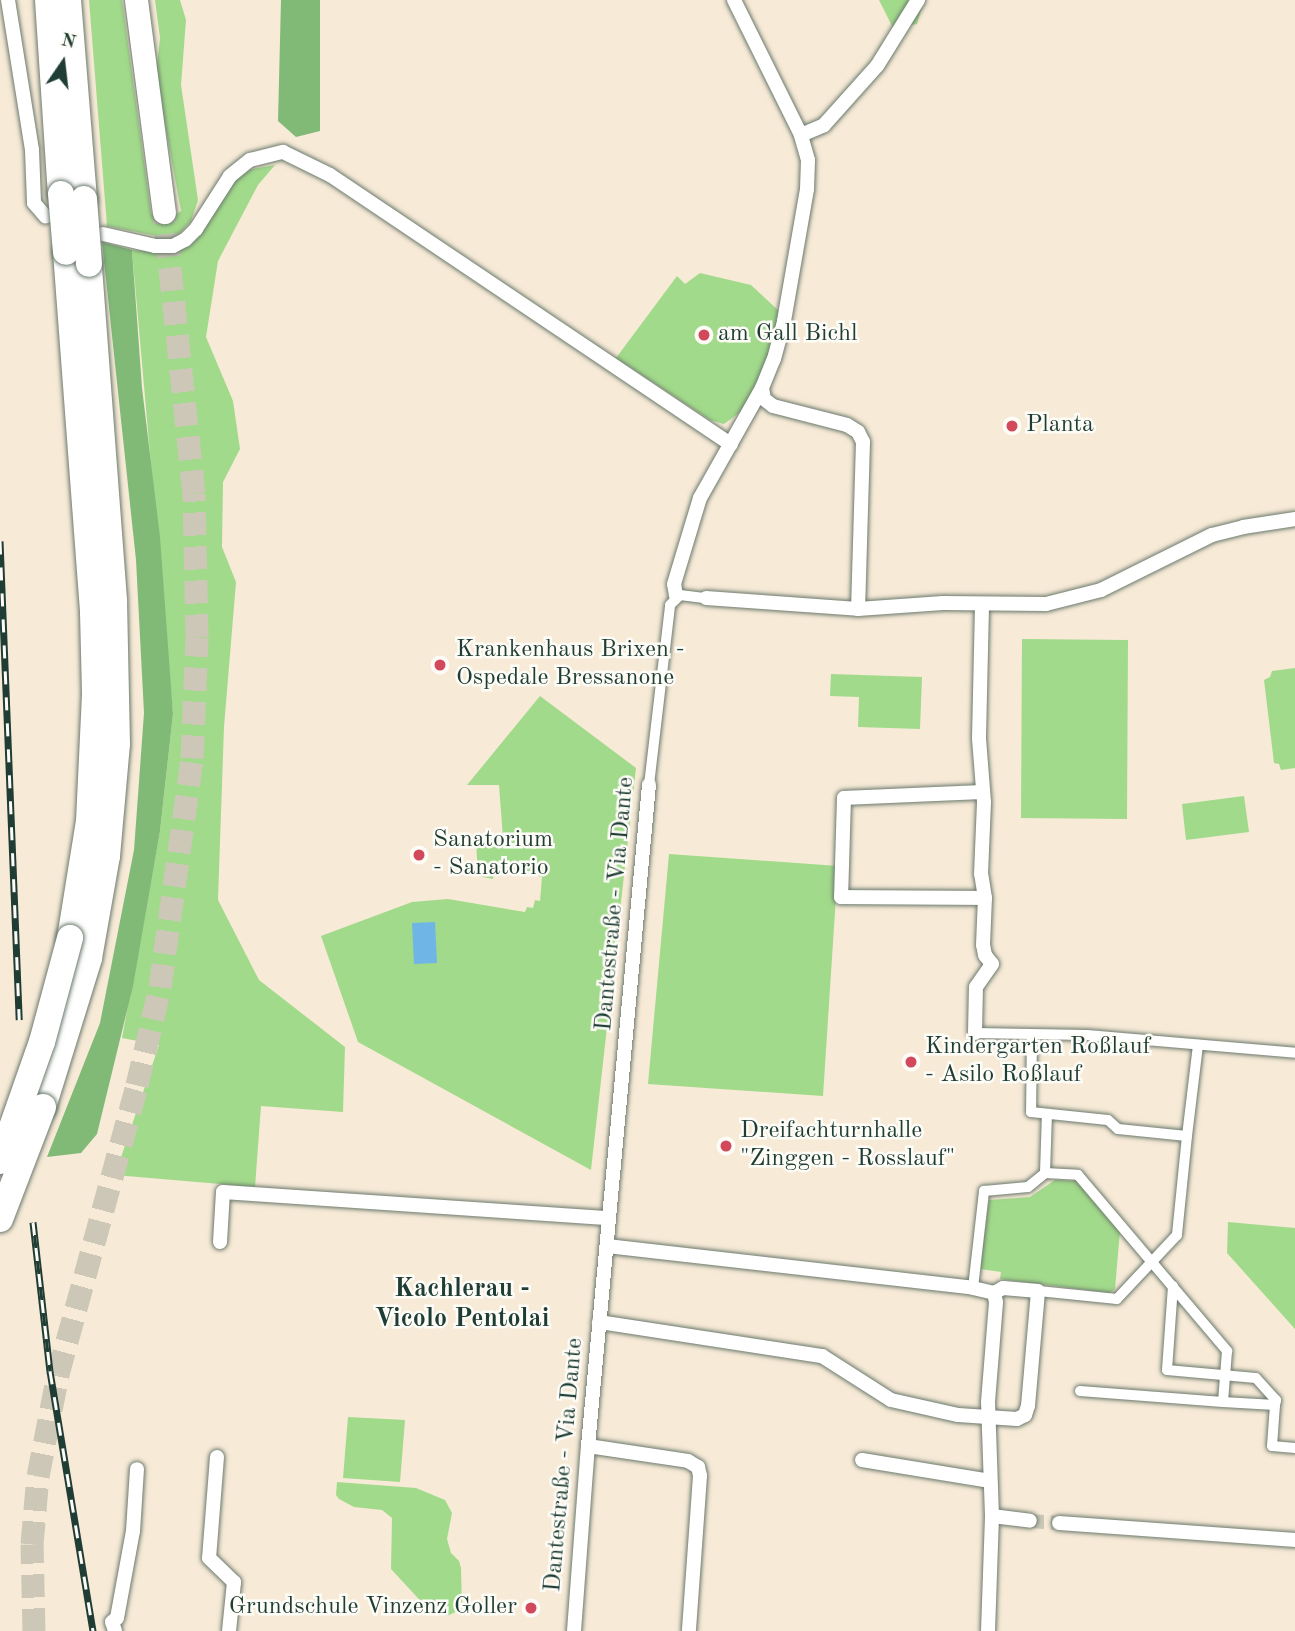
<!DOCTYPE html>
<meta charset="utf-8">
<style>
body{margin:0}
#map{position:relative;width:1295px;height:1631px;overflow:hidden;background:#f7ead7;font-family:"Old Standard TT",serif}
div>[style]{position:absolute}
.green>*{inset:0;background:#a2da8b}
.forest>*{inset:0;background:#81ba77}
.water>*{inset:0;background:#6fb6e6}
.minor-tunnel>*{height:14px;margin-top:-7px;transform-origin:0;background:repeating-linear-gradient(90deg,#ccc7b6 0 14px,transparent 0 21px)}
.primary-tunnel>*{height:23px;margin-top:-11.5px;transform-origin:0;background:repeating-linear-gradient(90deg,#ccc7b6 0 23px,transparent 0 34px)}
.roads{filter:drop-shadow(0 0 2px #6b7a6d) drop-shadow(0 0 2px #6b7a6d)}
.pedestrian>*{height:10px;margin:-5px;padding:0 5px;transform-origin:5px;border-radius:5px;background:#fff}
.minor>*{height:14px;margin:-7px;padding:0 7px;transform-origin:7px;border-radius:7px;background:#fff}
.primary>*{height:23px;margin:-11.5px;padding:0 11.5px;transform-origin:11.5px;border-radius:11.5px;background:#fff}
.motorway>*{height:26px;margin:-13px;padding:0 13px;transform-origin:13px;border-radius:13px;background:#fff}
.rail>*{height:7px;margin-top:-3.5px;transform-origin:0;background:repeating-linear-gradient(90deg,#fdfcf7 0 13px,#1f3d34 0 26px);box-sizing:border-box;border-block:2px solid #1f3d34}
.bridges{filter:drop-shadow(0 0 2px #6b7a6d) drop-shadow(0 0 2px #6b7a6d)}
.motorway-bridge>*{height:26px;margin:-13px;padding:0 13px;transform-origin:13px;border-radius:13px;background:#fff}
.dots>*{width:19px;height:19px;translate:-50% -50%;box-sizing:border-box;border:4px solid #fdfcf7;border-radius:50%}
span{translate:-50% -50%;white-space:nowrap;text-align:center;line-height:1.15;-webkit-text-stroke:5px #fdfcf7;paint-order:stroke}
.poi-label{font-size:24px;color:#1f3d34}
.left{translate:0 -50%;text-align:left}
.right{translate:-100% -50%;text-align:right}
.street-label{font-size:24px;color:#1f3d34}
.neighbourhood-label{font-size:26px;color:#1f3d34;font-weight:700}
.north{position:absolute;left:28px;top:28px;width:70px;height:70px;-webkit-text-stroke:5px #fdfcf7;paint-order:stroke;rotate:14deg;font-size:19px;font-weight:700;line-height:28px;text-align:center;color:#1f3d34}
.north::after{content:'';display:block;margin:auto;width:24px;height:32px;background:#1f3d34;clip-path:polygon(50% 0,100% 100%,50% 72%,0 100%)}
</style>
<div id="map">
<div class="green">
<div style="clip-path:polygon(89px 0,122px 0,151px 213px,166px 220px,181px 211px,156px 75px,160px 38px,155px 0,180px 0,186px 20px,181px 85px,198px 200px,191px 221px,180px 233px,167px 238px,107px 226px)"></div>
<div style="clip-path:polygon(879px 0,924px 0,917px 24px,893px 28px)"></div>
<div style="clip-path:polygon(275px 165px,258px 185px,218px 261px,206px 337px,233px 401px,240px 449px,223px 482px,222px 547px,236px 582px,224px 727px,218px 900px,259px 980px,345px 1047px,343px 1112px,261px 1106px,255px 1187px,115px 1175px,159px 1045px,122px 1038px,160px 831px,173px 714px,132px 250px,167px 253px,191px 245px,235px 181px,247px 170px)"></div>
<div style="clip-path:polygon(700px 273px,751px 285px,780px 312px,767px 363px,743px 410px,724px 424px,710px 420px,616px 358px,677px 276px,685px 284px)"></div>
<div style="clip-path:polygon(1022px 639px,1128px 640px,1127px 819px,1021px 818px)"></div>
<div style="clip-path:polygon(1295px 668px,1295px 768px,1281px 770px,1279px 764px,1274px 763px,1264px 680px,1270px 677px,1272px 671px)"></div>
<div style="clip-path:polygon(831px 674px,922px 677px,920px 729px,858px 727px,859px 697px,830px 696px)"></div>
<div style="clip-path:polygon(540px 696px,636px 768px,591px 1170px,358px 1042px,321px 936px,412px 902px,448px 899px,525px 912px,527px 907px,533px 908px,535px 900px,540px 901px,542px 877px,503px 868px,502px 871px,494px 870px,493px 879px,478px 876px,476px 840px,503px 838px,499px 785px,467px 785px)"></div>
<div style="clip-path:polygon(1244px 796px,1249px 832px,1186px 840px,1182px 804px)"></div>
<div style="clip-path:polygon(669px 854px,838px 866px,823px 1096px,648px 1084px)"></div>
<div style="clip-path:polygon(1055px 1180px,1078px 1181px,1120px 1231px,1115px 1289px,1109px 1293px,1000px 1279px,1001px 1272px,980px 1269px,989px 1200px,1030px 1197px)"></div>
<div style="clip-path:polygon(1228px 1222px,1295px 1228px,1295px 1329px,1227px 1253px)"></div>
<div style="clip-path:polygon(348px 1417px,405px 1420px,400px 1482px,343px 1478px)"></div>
<div style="clip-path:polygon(337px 1482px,416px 1488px,445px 1500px,452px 1513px,447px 1539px,451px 1553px,459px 1561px,461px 1568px,462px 1609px,447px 1616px,428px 1609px,391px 1569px,392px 1518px,382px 1510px,354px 1507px,339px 1499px,336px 1495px)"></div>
</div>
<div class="forest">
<div style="clip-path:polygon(281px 0,320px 0,320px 131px,296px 137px,278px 121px)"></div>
<div style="clip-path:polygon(102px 242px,132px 250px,142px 388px,160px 537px,173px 714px,160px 831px,133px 986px,97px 1134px,81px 1153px,47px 1157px,100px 1023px,134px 850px,144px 713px,136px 560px)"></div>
</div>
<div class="water">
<div style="clip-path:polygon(435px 922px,437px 963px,414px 964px,412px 923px)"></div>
</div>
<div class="minor-tunnel">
<div style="left:1030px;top:1521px;width:29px;rotate:4deg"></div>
</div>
<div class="primary-tunnel">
<div style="left:34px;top:1631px;width:87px;rotate:-91.3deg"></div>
<div style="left:32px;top:1544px;width:68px;rotate:-85deg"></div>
<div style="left:38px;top:1476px;width:104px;rotate:-78.9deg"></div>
<div style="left:58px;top:1374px;width:300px;rotate:-74.7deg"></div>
<div style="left:137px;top:1085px;width:101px;rotate:-76.8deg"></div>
<div style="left:160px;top:987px;width:231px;rotate:-82deg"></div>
<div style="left:192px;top:758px;width:121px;rotate:-87.6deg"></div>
<div style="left:197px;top:637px;width:144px;rotate:-91.2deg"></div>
<div style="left:194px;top:493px;width:283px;rotate:-96.1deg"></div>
</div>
<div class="roads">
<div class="pedestrian">
<div style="left:649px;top:785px;width:181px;rotate:-83.3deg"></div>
<div style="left:670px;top:605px;width:14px;rotate:-45deg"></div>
<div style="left:680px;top:595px;width:26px;rotate:7deg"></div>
<div style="left:975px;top:1033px;width:112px;rotate:1deg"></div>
<div style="left:1087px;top:1035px;width:209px;rotate:4.9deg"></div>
<div style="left:1032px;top:1034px;width:78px;rotate:90.7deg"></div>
<div style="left:1031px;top:1112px;width:77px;rotate:5.9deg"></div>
<div style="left:1108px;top:1120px;width:13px;rotate:42deg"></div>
<div style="left:1118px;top:1129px;width:69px;rotate:5.8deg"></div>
<div style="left:1187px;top:1136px;width:100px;rotate:95.8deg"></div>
<div style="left:1177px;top:1235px;width:88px;rotate:133.2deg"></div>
<div style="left:1117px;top:1299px;width:79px;rotate:-174.2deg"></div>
<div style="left:1187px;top:1136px;width:92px;rotate:-83.1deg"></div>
<div style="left:1045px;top:1173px;width:33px;rotate:3deg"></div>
<div style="left:1078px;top:1175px;width:231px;rotate:49.7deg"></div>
<div style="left:1227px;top:1351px;width:51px;rotate:94.5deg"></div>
<div style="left:1223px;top:1402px;width:52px;rotate:3.3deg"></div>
<div style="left:1275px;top:1405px;width:41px;rotate:94.2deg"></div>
<div style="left:1272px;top:1446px;width:23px;rotate:5deg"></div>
<div style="left:1173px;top:1286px;width:84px;rotate:94.1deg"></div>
<div style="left:1167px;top:1370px;width:89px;rotate:5.1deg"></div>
<div style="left:1256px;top:1378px;width:30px;rotate:48deg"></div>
<div style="left:1276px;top:1400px;width:5px;rotate:101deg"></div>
<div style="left:973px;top:1288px;width:98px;rotate:-83.5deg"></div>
<div style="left:984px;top:1191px;width:44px;rotate:-5.2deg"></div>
<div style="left:1028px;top:1187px;width:22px;rotate:-39deg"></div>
<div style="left:1045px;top:1173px;width:59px;rotate:-88.1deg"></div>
<div style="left:1080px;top:1391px;width:143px;rotate:4.4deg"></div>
</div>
<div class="minor">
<div style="left:8px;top:0;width:152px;rotate:80.9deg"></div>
<div style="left:32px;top:150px;width:53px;rotate:87.8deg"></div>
<div style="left:34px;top:203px;width:18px;rotate:49deg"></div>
<div style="left:801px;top:135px;width:25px;rotate:-23deg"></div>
<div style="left:824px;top:125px;width:79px;rotate:-48.1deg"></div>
<div style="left:877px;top:66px;width:78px;rotate:-58.2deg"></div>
<div style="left:103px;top:234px;width:53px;rotate:13deg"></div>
<div style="left:155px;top:246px;width:18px"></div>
<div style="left:173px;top:246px;width:13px;rotate:-27deg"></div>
<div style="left:185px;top:240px;width:16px;rotate:-45deg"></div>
<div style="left:196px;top:229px;width:63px;rotate:-57.3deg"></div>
<div style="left:230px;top:176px;width:26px;rotate:-39deg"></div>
<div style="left:250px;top:160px;width:34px;rotate:-14deg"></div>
<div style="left:283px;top:152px;width:52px;rotate:26.1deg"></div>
<div style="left:330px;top:175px;width:483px;rotate:33.9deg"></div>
<div style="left:762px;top:388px;width:11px;rotate:80deg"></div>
<div style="left:764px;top:399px;width:11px;rotate:38deg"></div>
<div style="left:773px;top:406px;width:76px;rotate:14.4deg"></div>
<div style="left:847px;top:425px;width:13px;rotate:32deg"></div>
<div style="left:858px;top:432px;width:11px;rotate:63deg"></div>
<div style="left:863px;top:442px;width:167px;rotate:91.7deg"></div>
<div style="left:676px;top:596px;width:12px;rotate:-99deg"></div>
<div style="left:674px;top:584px;width:90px;rotate:-73.2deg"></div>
<div style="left:700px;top:498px;width:126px;rotate:-60.6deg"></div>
<div style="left:762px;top:388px;width:31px;rotate:-68deg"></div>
<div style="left:774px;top:359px;width:39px;rotate:-75deg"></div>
<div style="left:784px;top:321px;width:134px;rotate:-80.1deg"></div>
<div style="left:807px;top:189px;width:29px;rotate:-88deg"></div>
<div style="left:808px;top:160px;width:26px;rotate:-106deg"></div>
<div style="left:801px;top:135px;width:151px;rotate:-116.4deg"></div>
<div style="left:706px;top:598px;width:152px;rotate:4.1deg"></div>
<div style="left:858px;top:609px;width:85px;rotate:-4deg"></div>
<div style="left:943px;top:603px;width:103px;rotate:0.6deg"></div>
<div style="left:1046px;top:604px;width:57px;rotate:-14.3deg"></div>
<div style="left:1101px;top:590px;width:124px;rotate:-26.4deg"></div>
<div style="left:1212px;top:535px;width:32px;rotate:-14deg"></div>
<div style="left:1243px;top:527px;width:53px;rotate:-8.7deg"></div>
<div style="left:981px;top:792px;width:137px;rotate:177.5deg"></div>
<div style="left:844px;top:798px;width:99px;rotate:91.7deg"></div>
<div style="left:841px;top:897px;width:144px;rotate:0.4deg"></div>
<div style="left:975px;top:1033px;width:46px;rotate:-88.8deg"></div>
<div style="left:976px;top:987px;width:28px;rotate:-55deg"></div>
<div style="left:992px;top:964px;width:11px;rotate:-128deg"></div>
<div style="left:985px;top:955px;width:10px;rotate:-101deg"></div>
<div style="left:983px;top:945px;width:47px;rotate:-87.6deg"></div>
<div style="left:985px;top:898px;width:24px;rotate:-99deg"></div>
<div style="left:981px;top:874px;width:72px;rotate:-87.6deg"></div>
<div style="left:984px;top:802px;width:64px;rotate:-94.5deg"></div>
<div style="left:979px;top:738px;width:133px;rotate:-88.7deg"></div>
<div style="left:220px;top:1242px;width:50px;rotate:-86.6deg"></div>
<div style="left:223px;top:1192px;width:387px;rotate:3.9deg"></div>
<div style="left:607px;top:1246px;width:368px;rotate:6.5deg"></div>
<div style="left:973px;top:1288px;width:22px;rotate:13deg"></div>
<div style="left:599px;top:1322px;width:226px;rotate:8.7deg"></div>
<div style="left:822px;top:1356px;width:82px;rotate:32.5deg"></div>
<div style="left:891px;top:1400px;width:69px;rotate:12.6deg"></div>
<div style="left:958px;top:1415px;width:59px;rotate:3.9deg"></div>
<div style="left:1017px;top:1419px;width:9px;rotate:-27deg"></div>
<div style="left:1025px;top:1415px;width:9px;rotate:-72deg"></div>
<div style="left:1028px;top:1406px;width:115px;rotate:-85deg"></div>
<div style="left:1038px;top:1291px;width:35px;rotate:-175deg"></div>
<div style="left:1003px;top:1288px;width:10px;rotate:151deg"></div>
<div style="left:588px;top:1446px;width:101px;rotate:8.5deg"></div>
<div style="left:688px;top:1461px;width:12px;rotate:31deg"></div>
<div style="left:698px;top:1467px;width:9px;rotate:77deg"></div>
<div style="left:700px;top:1476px;width:155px;rotate:94.1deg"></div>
<div style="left:217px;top:1457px;width:101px;rotate:94.5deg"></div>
<div style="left:209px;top:1558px;width:35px;rotate:44deg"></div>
<div style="left:234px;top:1582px;width:49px;rotate:95.8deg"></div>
<div style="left:862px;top:1460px;width:130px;rotate:9.3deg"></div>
<div style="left:992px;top:1516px;width:38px;rotate:7deg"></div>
<div style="left:1059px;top:1523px;width:237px;rotate:4.1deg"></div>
<div style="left:115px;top:1631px;width:9px;rotate:-108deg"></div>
<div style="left:112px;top:1622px;width:6px;rotate:-39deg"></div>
<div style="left:117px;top:1618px;width:88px;rotate:-79.6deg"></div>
<div style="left:133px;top:1531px;width:62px;rotate:-86.3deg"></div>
<div style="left:574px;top:1631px;width:186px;rotate:-85.7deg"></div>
<div style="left:588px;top:1446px;width:664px;rotate:-84.73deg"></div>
<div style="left:988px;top:1631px;width:115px;rotate:-88deg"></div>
<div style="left:992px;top:1516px;width:114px;rotate:-92deg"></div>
<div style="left:988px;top:1402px;width:100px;rotate:-85.4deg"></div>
<div style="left:996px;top:1302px;width:9px;rotate:-103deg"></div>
</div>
<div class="primary">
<div style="left:136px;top:0;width:214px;rotate:82.5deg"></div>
</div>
<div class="motorway">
<div style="left:48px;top:0;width:194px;rotate:86.2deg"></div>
<div style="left:68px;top:0;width:200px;rotate:85.4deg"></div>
<div style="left:66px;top:252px;width:361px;rotate:85.7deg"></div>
<div style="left:93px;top:612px;width:82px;rotate:88.6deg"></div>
<div style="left:95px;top:694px;width:127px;rotate:92.7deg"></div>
<div style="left:89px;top:821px;width:119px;rotate:99.2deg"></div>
<div style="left:43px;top:1107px;width:156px;rotate:-72.8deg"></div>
<div style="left:89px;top:958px;width:104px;rotate:-80deg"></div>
<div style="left:107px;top:856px;width:112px;rotate:-84.9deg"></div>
<div style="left:117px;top:744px;width:144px;rotate:-91.2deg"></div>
<div style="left:114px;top:600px;width:337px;rotate:-94.3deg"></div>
</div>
</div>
<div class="rail">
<div style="left:0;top:541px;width:479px;rotate:87.7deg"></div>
<div style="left:33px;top:1222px;width:150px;rotate:83.5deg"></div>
<div style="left:50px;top:1371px;width:264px;rotate:80.6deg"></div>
</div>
<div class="bridges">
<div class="motorway-bridge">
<div style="left:61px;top:194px;width:58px;rotate:85.1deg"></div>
<div style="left:84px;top:199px;width:65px;rotate:85.6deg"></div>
<div style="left:0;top:1161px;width:126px;rotate:-70.6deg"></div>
<div style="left:42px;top:1042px;width:108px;rotate:-74.9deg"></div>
<div style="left:0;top:1219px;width:120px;rotate:-69deg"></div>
</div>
</div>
<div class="dots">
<div style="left:704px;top:335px;background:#d1495b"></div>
<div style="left:1012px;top:426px;background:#d1495b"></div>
<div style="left:440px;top:665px;background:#d1495b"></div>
<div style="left:419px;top:855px;background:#d1495b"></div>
<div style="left:911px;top:1062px;background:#d1495b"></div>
<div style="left:726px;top:1146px;background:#d1495b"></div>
<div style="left:531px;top:1608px;background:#d1495b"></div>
</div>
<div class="poi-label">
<span class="left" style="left:718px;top:335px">am Gall Bichl</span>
<span class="left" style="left:1026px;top:426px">Planta</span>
<span class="left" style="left:456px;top:665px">Krankenhaus Brixen -<br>Ospedale Bressanone</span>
<span class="left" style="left:433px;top:855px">Sanatorium<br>- Sanatorio</span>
<span class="left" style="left:925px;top:1062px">Kindergarten Roßlauf<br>- Asilo Roßlauf</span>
<span class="left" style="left:740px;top:1146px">Dreifachturnhalle<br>"Zinggen - Rosslauf"</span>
<span class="right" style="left:517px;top:1608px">Grundschule Vinzenz Goller</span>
</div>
<div class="street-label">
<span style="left:616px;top:904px;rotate:-85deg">Dantestraße - Via Dante</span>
<span style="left:565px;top:1465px;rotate:-85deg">Dantestraße - Via Dante</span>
</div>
<div class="neighbourhood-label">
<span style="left:462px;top:1305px">Kachlerau -<br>Vicolo Pentolai</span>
</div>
<div class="north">N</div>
</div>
